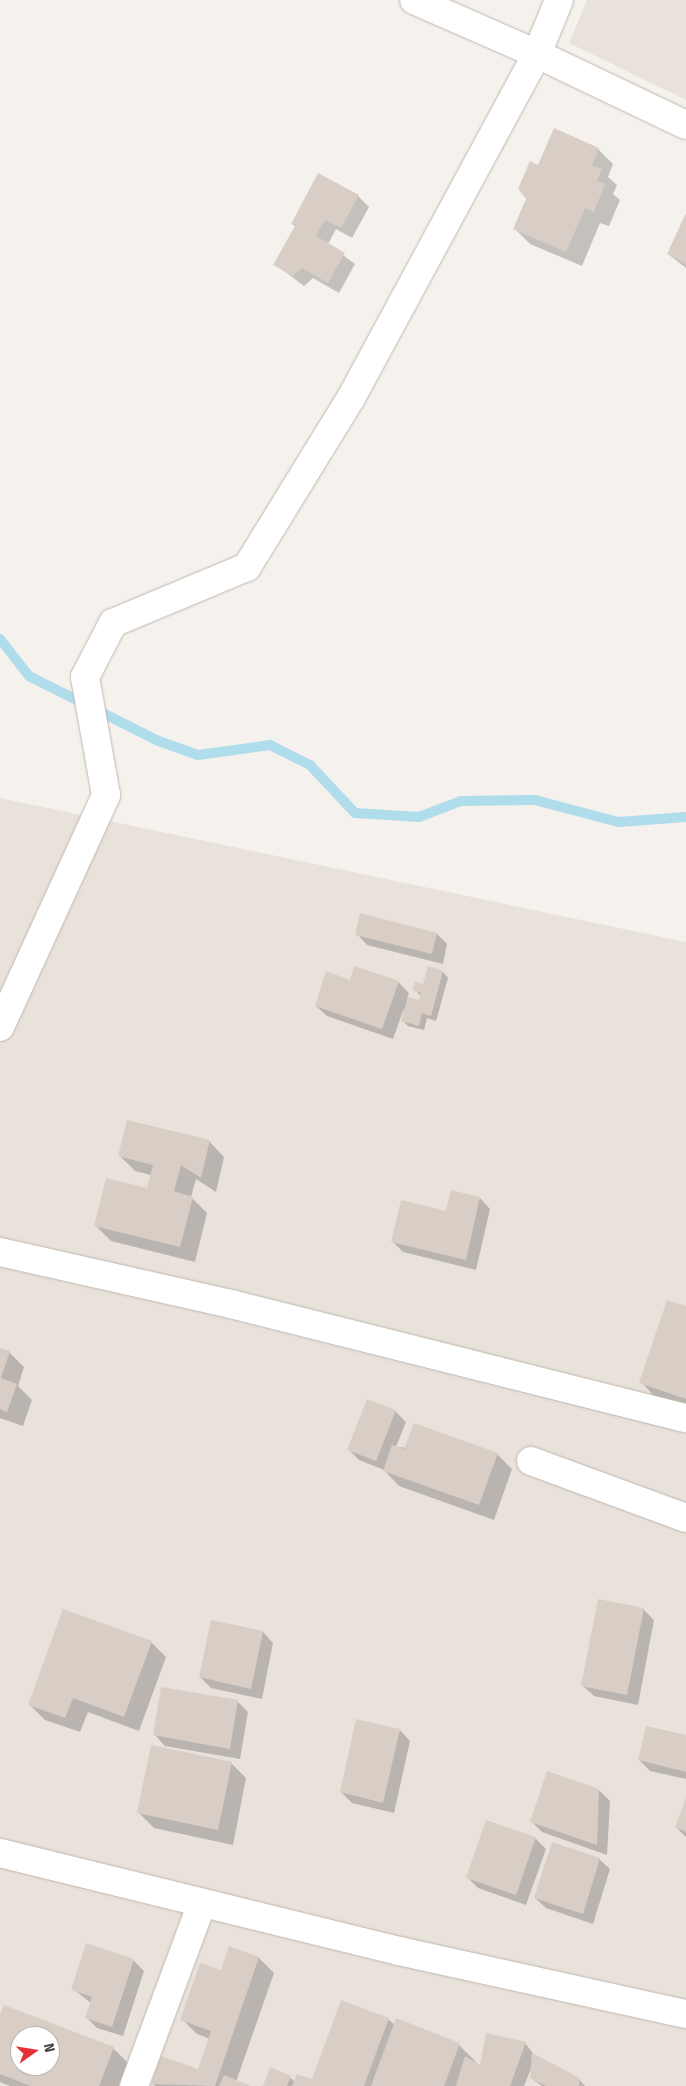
<!DOCTYPE html>
<style>
body{margin:0}
#map{position:relative;width:686px;height:2086px;overflow:hidden;background:#f5f1ec;font-family:"Fira Sans Condensed",sans-serif}
div>[style]{position:absolute}
.residential>*{inset:0;background:#e8e2db}
.shadow>*{inset:0;background:#0003}
.stream>*{height:10px;margin:-5px;padding:0 5px;transform-origin:5px;border-radius:5px;background:#afddeb}
.building>*{inset:0;background:#d8cec5}
.roads{filter:drop-shadow(0 0 1px #c0b7af) drop-shadow(0 0 1px #c0b7af)}
.minor>*{height:28px;margin:-14px;padding:0 14px;transform-origin:14px;border-radius:14px;background:#fff}
span{translate:-50% -50%;white-space:nowrap;text-align:center;line-height:1.15;-webkit-text-stroke:4px #fff;paint-order:stroke}
.north{position:absolute;left:10px;top:2026px;width:50px;height:50px;box-sizing:border-box;background:#fff;border:1px solid #b6b3b0;border-radius:50%;rotate:77deg;font-size:14px;font-weight:700;line-height:20px;text-align:center;color:#49403a}
.north::after{content:'';display:block;margin:auto;width:18px;height:22px;background:#e73135;clip-path:polygon(50% 0,100% 100%,50% 72%,0 100%)}
</style>
<div id="map">
<div class="residential">
<div style="clip-path:polygon(587px 0,686px 0,686px 100px,569px 43px)"></div>
<div style="clip-path:polygon(evenodd,0 798px,686px 942px,686px 2086px,0 2086px,0 798px,20px 2036px,50px 2036px,50px 2066px,20px 2066px,20px 2036px)"></div>
</div>
<div class="shadow">
<div style="clip-path:polygon(598px 149px,613px 164px,608px 177px,617px 185px,613px 194px,620px 200px,609px 226px,600px 223px,582px 266px,530px 244px,515px 229px,539px 166px)"></div>
<div style="clip-path:polygon(358px 196px,369px 207px,352px 238px,336px 229px,328px 244px,355px 264px,339px 293px,313px 278px,304px 286px,275px 264px,296px 227px,292px 224px)"></div>
<div style="clip-path:polygon(686px 216px,686px 268px,668px 254px)"></div>
<div style="clip-path:polygon(357px 934px,437px 934px,447px 944px,443px 964px,367px 945px)"></div>
<div style="clip-path:polygon(443px 972px,448px 978px,436px 1021px,427px 1018px,424px 1030px,408px 1026px,402px 1020px,404px 1008px,393px 1039px,327px 1016px,316px 1006px,351px 981px,398px 982px,409px 993px,407px 998px,420px 1001px,421px 996px,415px 990px)"></div>
<div style="clip-path:polygon(209px 1141px,224px 1157px,216px 1192px,196px 1179px,191px 1197px,207px 1213px,195px 1262px,111px 1241px,96px 1226px,148px 1189px,151px 1175px,135px 1171px,120px 1156px)"></div>
<div style="clip-path:polygon(480px 1198px,490px 1209px,476px 1270px,403px 1252px,393px 1242px)"></div>
<div style="clip-path:polygon(686px 1307px,686px 1408px,656px 1398px,641px 1382px)"></div>
<div style="clip-path:polygon(0 1349px,9px 1352px,24px 1367px,18px 1386px,32px 1400px,23px 1426px,0 1418px)"></div>
<div style="clip-path:polygon(395px 1411px,406px 1422px,396px 1447px,497px 1454px,512px 1469px,494px 1520px,399px 1486px,384px 1470px,359px 1460px,348px 1449px)"></div>
<div style="clip-path:polygon(643px 1609px,654px 1620px,638px 1705px,594px 1696px,583px 1686px)"></div>
<div style="clip-path:polygon(263px 1632px,273px 1643px,262px 1699px,211px 1688px,200px 1677px)"></div>
<div style="clip-path:polygon(151px 1642px,166px 1657px,139px 1731px,88px 1712px,80px 1732px,45px 1720px,30px 1705px)"></div>
<div style="clip-path:polygon(238px 1702px,248px 1712px,240px 1759px,165px 1746px,155px 1735px)"></div>
<div style="clip-path:polygon(400px 1730px,410px 1741px,394px 1813px,352px 1803px,341px 1792px)"></div>
<div style="clip-path:polygon(686px 1737px,686px 1779px,650px 1771px,639px 1760px)"></div>
<div style="clip-path:polygon(231px 1763px,246px 1778px,233px 1845px,154px 1828px,139px 1813px)"></div>
<div style="clip-path:polygon(599px 1790px,610px 1801px,607px 1855px,542px 1832px,531px 1821px)"></div>
<div style="clip-path:polygon(686px 1801px,686px 1837px,676px 1827px)"></div>
<div style="clip-path:polygon(535px 1838px,546px 1849px,526px 1905px,478px 1888px,467px 1877px)"></div>
<div style="clip-path:polygon(599px 1859px,610px 1869px,593px 1924px,546px 1908px,535px 1898px)"></div>
<div style="clip-path:polygon(230px 1948px,259px 1958px,274px 1973px,236px 2082px,247px 2086px,155px 2086px,152px 2083px,199px 2070px,210px 2039px,197px 2034px,182px 2019px,222px 1972px)"></div>
<div style="clip-path:polygon(133px 1960px,144px 1971px,123px 2036px,97px 2028px,86px 2017px,91px 2003px,73px 1989px)"></div>
<div style="clip-path:polygon(evenodd,0 2018px,113px 2048px,128px 2063px,119px 2086px,10px 2086px,0 2082px,0 2018px,20px 2036px,50px 2036px,50px 2066px,20px 2066px,20px 2036px)"></div>
<div style="clip-path:polygon(388px 2019px,395px 2025px,459px 2045px,481px 2067px,525px 2043px,535px 2056px,579px 2079px,585px 2086px,542px 2086px,531px 2078px,532px 2066px,524px 2086px,264px 2086px,290px 2077px,295px 2082px,312px 2080px)"></div>
</div>
<div class="stream">
<div style="left:0;top:639px;width:47px;rotate:51.9deg"></div>
<div style="left:29px;top:676px;width:142px;rotate:26.7deg"></div>
<div style="left:156px;top:740px;width:45px;rotate:19.7deg"></div>
<div style="left:198px;top:755px;width:73px;rotate:-7.9deg"></div>
<div style="left:270px;top:745px;width:45px;rotate:26.6deg"></div>
<div style="left:310px;top:765px;width:66px;rotate:46.8deg"></div>
<div style="left:355px;top:813px;width:64px;rotate:3.6deg"></div>
<div style="left:419px;top:817px;width:45px;rotate:-20.9deg"></div>
<div style="left:461px;top:801px;width:74px;rotate:-0.8deg"></div>
<div style="left:535px;top:800px;width:86px;rotate:14.8deg"></div>
<div style="left:618px;top:822px;width:68px;rotate:-4.2deg"></div>
</div>
<div class="building">
<div style="clip-path:polygon(554px 128px,599px 148px,592px 165px,602px 169px,597px 181px,605px 184px,594px 212px,585px 208px,566px 252px,513px 229px,526px 199px,518px 189px,530px 161px,538px 165px)"></div>
<div style="clip-path:polygon(318px 173px,359px 195px,341px 228px,325px 220px,316px 236px,345px 253px,328px 283px,302px 268px,293px 276px,273px 265px,296px 224px,291px 224px)"></div>
<div style="clip-path:polygon(686px 213px,686px 264px,667px 254px)"></div>
<div style="clip-path:polygon(360px 913px,437px 933px,432px 954px,355px 935px)"></div>
<div style="clip-path:polygon(354px 966px,399px 981px,382px 1029px,315px 1006px,326px 971px,350px 980px)"></div>
<div style="clip-path:polygon(428px 966px,443px 971px,431px 1016px,422px 1013px,419px 1026px,401px 1021px,408px 997px,419px 1000px,421px 993px,413px 990px,415px 982px,423px 984px)"></div>
<div style="clip-path:polygon(127px 1120px,210px 1140px,201px 1178px,181px 1165px,174px 1191px,193px 1197px,180px 1247px,94px 1226px,106px 1178px,147px 1188px,153px 1165px,118px 1156px)"></div>
<div style="clip-path:polygon(451px 1190px,480px 1197px,466px 1260px,391px 1242px,401px 1200px,446px 1211px)"></div>
<div style="clip-path:polygon(667px 1300px,686px 1306px,686px 1399px,639px 1383px)"></div>
<div style="clip-path:polygon(0 1348px,10px 1351px,1px 1378px,17px 1384px,7px 1412px,0 1409px)"></div>
<div style="clip-path:polygon(367px 1399px,396px 1410px,376px 1461px,347px 1450px)"></div>
<div style="clip-path:polygon(414px 1423px,498px 1453px,479px 1505px,383px 1471px,392px 1445px,404px 1449px)"></div>
<div style="clip-path:polygon(598px 1599px,644px 1608px,627px 1695px,581px 1686px)"></div>
<div style="clip-path:polygon(63px 1609px,152px 1641px,124px 1717px,73px 1698px,65px 1718px,28px 1705px)"></div>
<div style="clip-path:polygon(211px 1620px,263px 1631px,251px 1689px,199px 1677px)"></div>
<div style="clip-path:polygon(161px 1687px,238px 1700px,230px 1749px,153px 1735px)"></div>
<div style="clip-path:polygon(356px 1719px,400px 1729px,383px 1803px,340px 1792px)"></div>
<div style="clip-path:polygon(646px 1726px,686px 1735px,686px 1772px,638px 1760px)"></div>
<div style="clip-path:polygon(151px 1745px,232px 1762px,218px 1830px,137px 1813px)"></div>
<div style="clip-path:polygon(547px 1771px,599px 1789px,597px 1845px,530px 1822px)"></div>
<div style="clip-path:polygon(686px 1798px,686px 1832px,675px 1827px)"></div>
<div style="clip-path:polygon(486px 1820px,536px 1837px,516px 1895px,466px 1878px)"></div>
<div style="clip-path:polygon(552px 1842px,600px 1858px,583px 1914px,534px 1898px)"></div>
<div style="clip-path:polygon(86px 1943px,134px 1959px,112px 2027px,85px 2018px,92px 1997px,71px 1990px)"></div>
<div style="clip-path:polygon(229px 1946px,259px 1957px,215px 2086px,151px 2084px,161px 2056px,198px 2069px,211px 2031px,180px 2020px,200px 1963px,221px 1970px)"></div>
<div style="clip-path:polygon(341px 2000px,389px 2018px,364px 2086px,292px 2086px,297px 2074px,312px 2079px)"></div>
<div style="clip-path:polygon(evenodd,4px 2005px,114px 2047px,99px 2086px,31px 2086px,0 2074px,0 2015px,4px 2005px,20px 2036px,50px 2036px,50px 2066px,20px 2066px,20px 2036px)"></div>
<div style="clip-path:polygon(396px 2018px,460px 2043px,444px 2086px,371px 2086px)"></div>
<div style="clip-path:polygon(486px 2033px,526px 2042px,510px 2086px,456px 2086px,465px 2056px,480px 2065px)"></div>
<div style="clip-path:polygon(532px 2053px,580px 2078px,579px 2086px,546px 2086px,530px 2078px)"></div>
<div style="clip-path:polygon(270px 2067px,291px 2076px,287px 2086px,263px 2086px)"></div>
<div style="clip-path:polygon(224px 2075px,251px 2086px,219px 2086px)"></div>
</div>
<div class="roads">
<div class="minor">
<div style="left:414px;top:0;width:134px;rotate:23.7deg"></div>
<div style="left:537px;top:54px;width:165px;rotate:25.5deg"></div>
<div style="left:0;top:1027px;width:255px;rotate:-65.4deg"></div>
<div style="left:106px;top:795px;width:120px;rotate:-100.1deg"></div>
<div style="left:85px;top:677px;width:61px;rotate:-62.6deg"></div>
<div style="left:113px;top:623px;width:145px;rotate:-22.7deg"></div>
<div style="left:247px;top:567px;width:198px;rotate:-58.4deg"></div>
<div style="left:351px;top:398px;width:391px;rotate:-61.6deg"></div>
<div style="left:537px;top:54px;width:58px;rotate:-67.8deg"></div>
<div style="left:0;top:1252px;width:237px;rotate:12.7deg"></div>
<div style="left:231px;top:1304px;width:469px;rotate:14.1deg"></div>
<div style="left:531px;top:1461px;width:165px;rotate:20.2deg"></div>
<div style="left:0;top:1853px;width:411px;rotate:13.8deg"></div>
<div style="left:399px;top:1951px;width:294px;rotate:12.4deg"></div>
<div style="left:134px;top:2086px;width:195px;rotate:-69.6deg"></div>
</div>
</div>
<div class="north">N</div>
</div>
